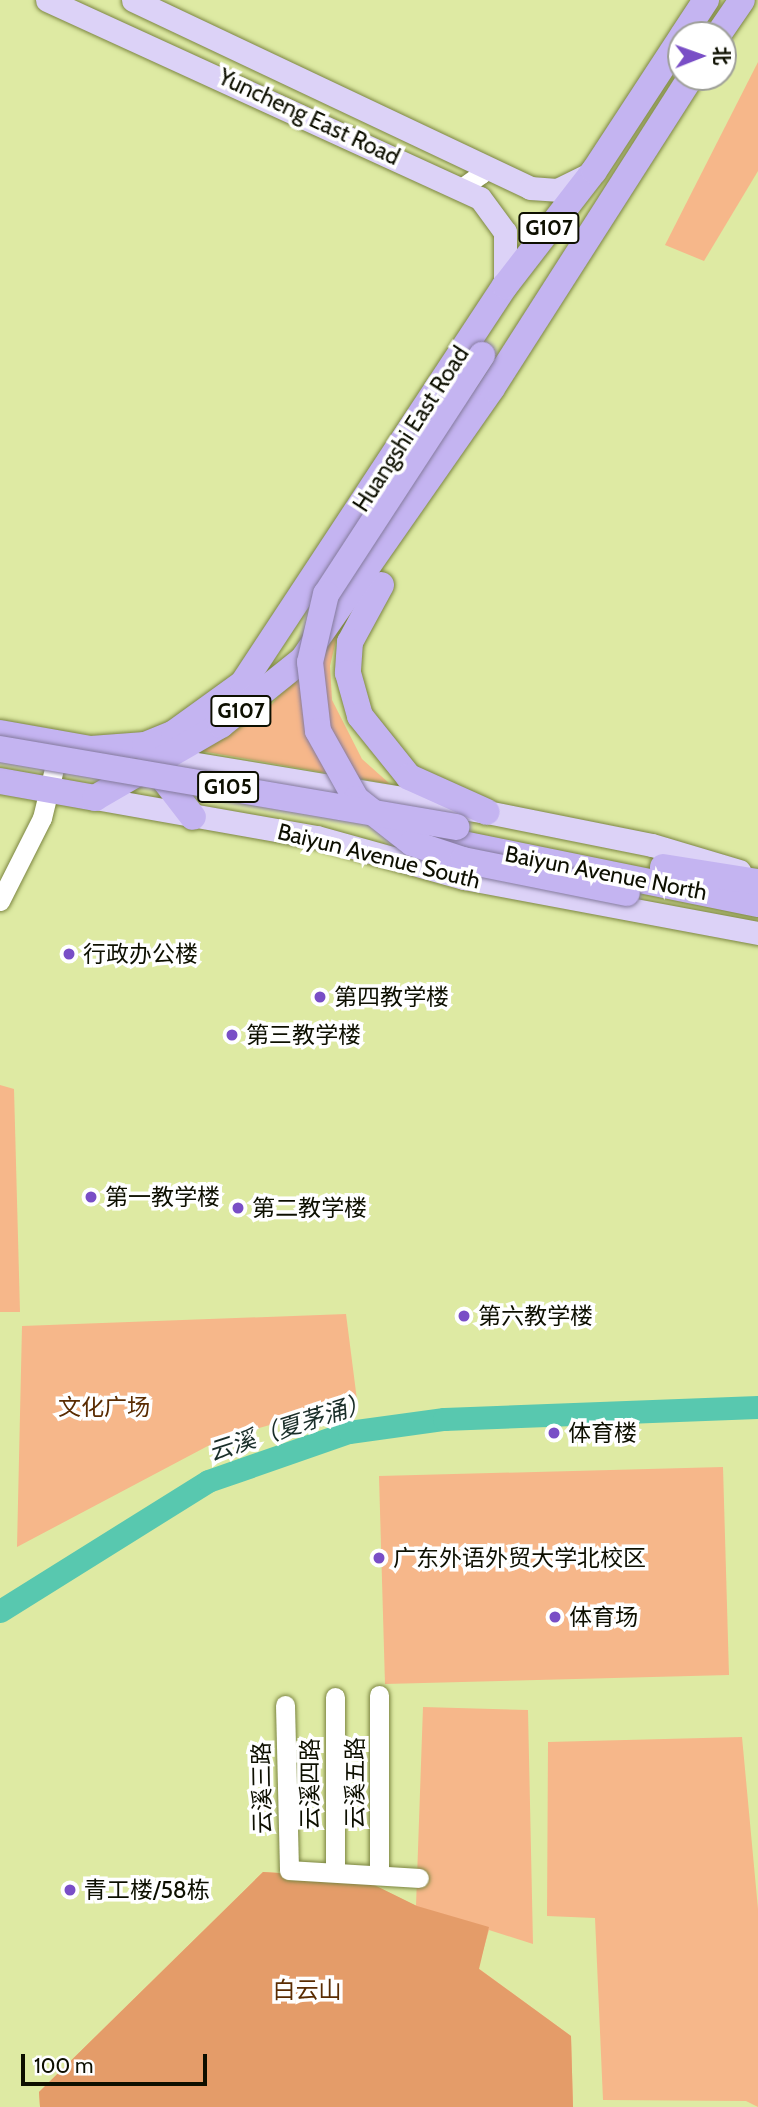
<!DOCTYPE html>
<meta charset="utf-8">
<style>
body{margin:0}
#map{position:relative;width:758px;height:2107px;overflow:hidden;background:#deeaa3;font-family:Cabin,"Noto Sans SC",sans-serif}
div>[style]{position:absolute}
.green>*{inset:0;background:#f6b78a}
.forest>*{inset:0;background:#e49c69}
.river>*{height:23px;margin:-11.5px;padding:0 11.5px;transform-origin:11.5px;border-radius:11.5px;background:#58c8af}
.roads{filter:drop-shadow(0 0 2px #7b8541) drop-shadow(0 0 2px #7b8541)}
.minor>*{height:19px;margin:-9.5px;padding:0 9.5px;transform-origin:9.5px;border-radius:9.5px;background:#fff}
.major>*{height:23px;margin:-11.5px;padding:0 11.5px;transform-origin:11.5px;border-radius:11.5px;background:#dcd2f7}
.highway>*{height:26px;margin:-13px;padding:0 13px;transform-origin:13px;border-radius:13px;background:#c4b4f1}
.bridges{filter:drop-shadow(0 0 2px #847a9d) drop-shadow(0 0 2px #847a9d)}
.highway-bridge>*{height:26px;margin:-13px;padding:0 13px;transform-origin:13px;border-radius:13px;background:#c4b4f1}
.dots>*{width:19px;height:19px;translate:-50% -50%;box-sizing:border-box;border:4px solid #fff;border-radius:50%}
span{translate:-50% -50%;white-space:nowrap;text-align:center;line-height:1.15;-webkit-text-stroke:7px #fff;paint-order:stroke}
.shield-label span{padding:2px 5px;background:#fff;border:2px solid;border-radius:5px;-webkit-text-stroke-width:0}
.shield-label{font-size:21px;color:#0d0f00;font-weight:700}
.street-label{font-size:23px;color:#0d0f00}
.poi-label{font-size:23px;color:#0d0f00}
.left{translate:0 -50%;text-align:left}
.park-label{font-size:23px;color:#5a2c02}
.water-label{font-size:24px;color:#1a2e29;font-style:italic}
.north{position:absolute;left:667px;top:21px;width:70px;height:70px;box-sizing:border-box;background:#fff;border:2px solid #9e9f99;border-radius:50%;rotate:89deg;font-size:19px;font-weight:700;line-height:28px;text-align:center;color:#0d0f00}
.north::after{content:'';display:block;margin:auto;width:24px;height:32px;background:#794ec6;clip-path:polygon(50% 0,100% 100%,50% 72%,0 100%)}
.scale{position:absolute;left:21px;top:2054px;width:186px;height:32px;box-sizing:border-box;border:4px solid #0d0f00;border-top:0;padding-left:9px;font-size:21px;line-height:24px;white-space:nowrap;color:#0d0f00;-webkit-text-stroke:5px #fff;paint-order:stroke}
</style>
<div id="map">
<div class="green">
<div style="clip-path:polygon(758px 62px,758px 171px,704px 261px,665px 245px)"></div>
<div style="clip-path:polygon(340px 623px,330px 666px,332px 700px,362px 759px,390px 784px,201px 751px,272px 704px)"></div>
<div style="clip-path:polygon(0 1085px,14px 1089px,20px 1312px,0 1312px)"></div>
<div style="clip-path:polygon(346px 1314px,357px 1400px,221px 1439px,17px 1547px,22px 1326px)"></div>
<div style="clip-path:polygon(723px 1467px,729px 1675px,385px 1684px,379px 1476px)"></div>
<div style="clip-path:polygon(423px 1707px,528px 1710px,533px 1944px,489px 1930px,478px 1968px,571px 2036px,573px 2107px,40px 2107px,39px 2092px,263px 1872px,360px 1878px,416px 1906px)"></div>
<div style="clip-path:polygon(742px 1737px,758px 1909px,758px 2107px,746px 2101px,603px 2100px,595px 1918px,547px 1916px,548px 1742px)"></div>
</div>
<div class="forest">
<div style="clip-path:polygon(263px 1872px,360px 1878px,417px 1906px,489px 1927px,479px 1969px,571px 2036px,573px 2107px,40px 2107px,39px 2092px)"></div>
</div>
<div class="river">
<div style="left:0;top:1611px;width:245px;rotate:-32deg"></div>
<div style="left:208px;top:1481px;width:149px;rotate:-19.2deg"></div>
<div style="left:349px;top:1432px;width:96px;rotate:-7.8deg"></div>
<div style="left:444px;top:1419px;width:314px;rotate:-2.2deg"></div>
</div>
<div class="roads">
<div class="minor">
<div style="left:463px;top:187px;width:22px;rotate:-36deg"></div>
<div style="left:481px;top:174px;width:15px;rotate:-118deg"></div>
<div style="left:0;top:901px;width:93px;rotate:-63.2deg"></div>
<div style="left:42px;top:818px;width:72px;rotate:-76.3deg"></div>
<div style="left:379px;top:1695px;width:176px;rotate:90deg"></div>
<div style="left:285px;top:1705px;width:165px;rotate:88.6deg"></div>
<div style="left:289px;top:1870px;width:130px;rotate:3.5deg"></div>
<div style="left:335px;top:1870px;width:173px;rotate:-90deg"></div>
</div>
<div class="major">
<div style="left:47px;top:0;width:476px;rotate:24.6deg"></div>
<div style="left:480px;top:198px;width:42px;rotate:53.7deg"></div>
<div style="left:505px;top:232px;width:54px;rotate:90deg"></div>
<div style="left:133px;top:0;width:439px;rotate:25.3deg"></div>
<div style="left:530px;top:188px;width:27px;rotate:4deg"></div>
<div style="left:557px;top:190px;width:39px;rotate:-26deg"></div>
<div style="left:155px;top:757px;width:337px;rotate:9.4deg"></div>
<div style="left:487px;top:812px;width:168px;rotate:11.3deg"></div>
<div style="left:652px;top:845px;width:91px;rotate:16.6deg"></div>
<div style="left:95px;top:798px;width:225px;rotate:10deg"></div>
<div style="left:317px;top:837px;width:153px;rotate:15.6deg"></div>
<div style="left:464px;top:878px;width:299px;rotate:10.6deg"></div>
</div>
<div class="highway">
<div style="left:683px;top:35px;width:42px;rotate:-56.7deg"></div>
<div style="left:718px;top:35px;width:42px;rotate:-55.6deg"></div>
<div style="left:381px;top:585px;width:65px;rotate:118.5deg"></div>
<div style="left:350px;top:642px;width:31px;rotate:94deg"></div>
<div style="left:348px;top:673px;width:45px;rotate:74.4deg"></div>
<div style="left:360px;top:716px;width:78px;rotate:51.2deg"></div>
<div style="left:409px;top:777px;width:85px;rotate:24.2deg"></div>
<div style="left:0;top:733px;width:92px;rotate:10deg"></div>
<div style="left:91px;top:749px;width:54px;rotate:-4.2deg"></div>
<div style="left:145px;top:745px;width:31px;rotate:-22deg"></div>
<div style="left:174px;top:733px;width:85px;rotate:-35.9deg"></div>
<div style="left:243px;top:683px;width:476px;rotate:-56.6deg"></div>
<div style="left:505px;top:286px;width:145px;rotate:-52.3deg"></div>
<div style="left:594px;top:171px;width:159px;rotate:-56.8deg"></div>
<div style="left:164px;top:758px;width:24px;rotate:85deg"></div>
<div style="left:166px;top:782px;width:44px;rotate:52.4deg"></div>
<div style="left:0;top:781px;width:97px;rotate:10.1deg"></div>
<div style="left:95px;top:798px;width:146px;rotate:-30.1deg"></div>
<div style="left:221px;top:725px;width:105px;rotate:-38.8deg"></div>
<div style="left:303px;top:659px;width:330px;rotate:-55.1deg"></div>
<div style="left:492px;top:388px;width:369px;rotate:-57.4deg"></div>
<div style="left:453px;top:842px;width:311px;rotate:11.5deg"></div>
<div style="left:663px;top:867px;width:96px;rotate:9deg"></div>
</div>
</div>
<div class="bridges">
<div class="highway-bridge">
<div style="left:482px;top:355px;width:285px;rotate:123.1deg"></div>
<div style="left:326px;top:594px;width:70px;rotate:103.2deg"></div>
<div style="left:310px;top:662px;width:69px;rotate:83.4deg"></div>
<div style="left:318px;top:731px;width:78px;rotate:60.8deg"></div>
<div style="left:356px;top:799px;width:71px;rotate:38.2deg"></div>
<div style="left:412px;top:843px;width:54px;rotate:18.4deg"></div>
<div style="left:463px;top:860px;width:167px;rotate:11.4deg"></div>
<div style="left:0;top:749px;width:463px;rotate:9.7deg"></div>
</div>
</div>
<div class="dots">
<div style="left:69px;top:954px;background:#794ec6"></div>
<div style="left:320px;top:997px;background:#794ec6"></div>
<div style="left:232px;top:1035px;background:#794ec6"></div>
<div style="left:91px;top:1197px;background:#794ec6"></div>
<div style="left:238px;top:1208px;background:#794ec6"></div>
<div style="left:464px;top:1316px;background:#794ec6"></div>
<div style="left:554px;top:1433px;background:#794ec6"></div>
<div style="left:379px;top:1558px;background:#794ec6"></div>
<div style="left:555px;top:1617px;background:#794ec6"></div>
<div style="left:70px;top:1890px;background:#794ec6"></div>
</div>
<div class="shield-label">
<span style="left:549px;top:228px">G107</span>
<span style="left:241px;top:711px">G107</span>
<span style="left:228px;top:787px">G105</span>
</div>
<div class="street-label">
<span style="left:309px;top:117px;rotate:25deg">Yuncheng East Road</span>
<span style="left:411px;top:429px;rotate:-57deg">Huangshi East Road</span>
<span style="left:379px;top:856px;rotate:14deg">Baiyun Avenue South</span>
<span style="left:606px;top:873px;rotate:11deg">Baiyun Avenue North</span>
<span style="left:355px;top:1783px;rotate:-90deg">云溪五路</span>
<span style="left:310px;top:1784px;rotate:-90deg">云溪四路</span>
<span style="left:262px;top:1788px;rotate:-91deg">云溪三路</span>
</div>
<div class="poi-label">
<span class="left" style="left:83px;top:954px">行政办公楼</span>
<span class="left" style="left:334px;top:997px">第四教学楼</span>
<span class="left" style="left:246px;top:1035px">第三教学楼</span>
<span class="left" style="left:105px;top:1197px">第一教学楼</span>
<span class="left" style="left:252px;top:1208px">第二教学楼</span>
<span class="left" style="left:478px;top:1316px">第六教学楼</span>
<span class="left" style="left:568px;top:1433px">体育楼</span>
<span class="left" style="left:393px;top:1558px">广东外语外贸大学北校区</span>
<span class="left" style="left:569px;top:1617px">体育场</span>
<span class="left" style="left:84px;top:1890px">青工楼/58栋</span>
</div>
<div class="park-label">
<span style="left:104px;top:1407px">文化广场</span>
<span style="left:307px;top:1990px">白云山</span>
</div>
<div class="water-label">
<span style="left:289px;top:1427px;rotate:-18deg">云溪（夏茅涌）</span>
</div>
<div class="north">北</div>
<div class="scale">100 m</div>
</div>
